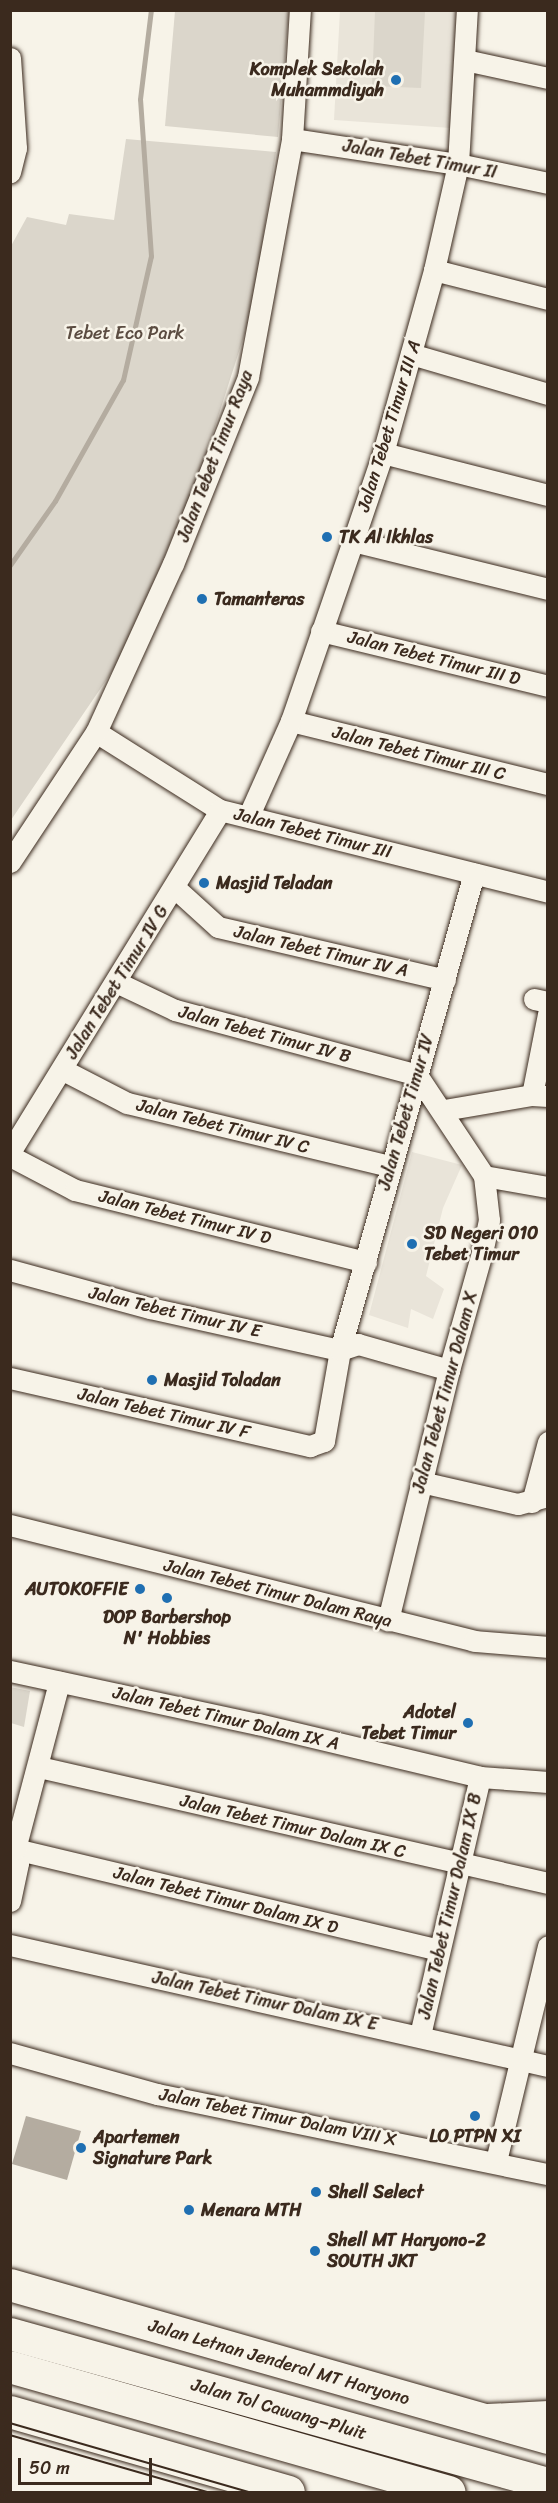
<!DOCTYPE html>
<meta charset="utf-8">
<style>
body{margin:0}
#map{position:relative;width:558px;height:2503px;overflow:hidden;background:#f7f3e8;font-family:Sriracha,sans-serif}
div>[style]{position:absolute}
.built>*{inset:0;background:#e9e4d9}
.green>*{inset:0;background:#dbd6cb}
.water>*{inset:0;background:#b4aca0}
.stream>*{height:5px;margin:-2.5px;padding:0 2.5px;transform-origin:2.5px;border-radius:2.5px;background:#b4aca0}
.roads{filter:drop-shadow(0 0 2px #3b2a1e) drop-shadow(0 0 2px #3b2a1e)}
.minor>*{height:21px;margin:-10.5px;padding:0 10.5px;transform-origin:10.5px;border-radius:10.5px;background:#f7f3e8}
.highway>*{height:32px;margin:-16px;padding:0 16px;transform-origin:16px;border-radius:16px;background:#f7f3e8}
.tram>*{height:1.5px;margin:-0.75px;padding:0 0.75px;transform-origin:0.75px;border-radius:0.75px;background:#3b2a1e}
.dots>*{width:16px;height:16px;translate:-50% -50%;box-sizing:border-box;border:3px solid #f7f3e8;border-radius:50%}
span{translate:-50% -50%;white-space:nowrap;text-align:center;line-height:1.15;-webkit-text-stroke:5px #f7f3e8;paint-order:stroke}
.poi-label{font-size:18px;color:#3b2a1e;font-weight:700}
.right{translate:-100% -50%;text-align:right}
.left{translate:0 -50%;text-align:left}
.street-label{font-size:18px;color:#3b2a1e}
.park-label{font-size:18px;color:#5b4c41}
.frame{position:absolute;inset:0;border:12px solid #3b2a1e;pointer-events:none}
.scale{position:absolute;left:18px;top:2458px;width:134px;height:27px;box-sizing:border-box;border:3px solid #3b2a1e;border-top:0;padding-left:8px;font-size:18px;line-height:21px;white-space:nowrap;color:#3b2a1e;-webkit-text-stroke:4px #f7f3e8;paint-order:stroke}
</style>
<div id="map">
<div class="built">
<div style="clip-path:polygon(340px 11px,461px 11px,451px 128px,334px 120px)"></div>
<div style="clip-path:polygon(412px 1152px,462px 1165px,443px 1208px,426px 1276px,444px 1289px,433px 1319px,411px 1309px,408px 1328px,369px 1315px)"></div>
</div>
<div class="green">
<div style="clip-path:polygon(175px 11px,289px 11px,278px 137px,165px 126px)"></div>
<div style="clip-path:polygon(375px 11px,425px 12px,421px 88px,372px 86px)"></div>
<div style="clip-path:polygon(126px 139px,276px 152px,252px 311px,201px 470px,122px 657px,11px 820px,11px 246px,27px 217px,66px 225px,69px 214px,114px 220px)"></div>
<div style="clip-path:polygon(10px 1687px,30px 1691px,24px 1727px,11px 1723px)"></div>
</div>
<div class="water">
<div style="clip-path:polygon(26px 2116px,81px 2131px,67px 2180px,12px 2164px)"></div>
</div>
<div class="stream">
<div style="left:10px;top:565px;width:78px;rotate:-54.9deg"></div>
<div style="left:55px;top:501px;width:139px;rotate:-60.7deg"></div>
<div style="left:123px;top:380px;width:127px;rotate:-77.3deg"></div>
<div style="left:151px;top:256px;width:157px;rotate:-94deg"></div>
<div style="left:140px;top:99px;width:90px;rotate:-83deg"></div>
</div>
<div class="roads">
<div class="minor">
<div style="left:10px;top:58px;width:90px;rotate:86.2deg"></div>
<div style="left:16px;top:148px;width:25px;rotate:104deg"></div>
<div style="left:465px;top:60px;width:85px;rotate:12.2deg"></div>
<div style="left:292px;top:139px;width:168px;rotate:8.6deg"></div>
<div style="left:458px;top:164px;width:92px;rotate:11.9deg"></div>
<div style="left:434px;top:270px;width:118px;rotate:14.3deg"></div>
<div style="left:411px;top:354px;width:143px;rotate:16.3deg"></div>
<div style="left:383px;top:453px;width:170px;rotate:14.3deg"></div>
<div style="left:353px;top:541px;width:201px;rotate:13.8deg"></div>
<div style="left:321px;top:631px;width:234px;rotate:13.6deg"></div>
<div style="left:291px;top:721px;width:265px;rotate:13.8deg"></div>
<div style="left:96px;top:732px;width:146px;rotate:32.2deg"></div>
<div style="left:220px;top:810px;width:338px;rotate:14deg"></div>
<div style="left:249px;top:815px;width:103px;rotate:-65.9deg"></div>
<div style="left:291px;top:721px;width:190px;rotate:-71deg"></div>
<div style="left:353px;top:541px;width:93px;rotate:-71.2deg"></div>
<div style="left:383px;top:453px;width:190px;rotate:-74.4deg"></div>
<div style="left:434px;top:270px;width:109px;rotate:-77.2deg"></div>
<div style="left:458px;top:164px;width:154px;rotate:-86.7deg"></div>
<div style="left:10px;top:862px;width:156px;rotate:-56.5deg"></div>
<div style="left:96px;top:732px;width:185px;rotate:-65.4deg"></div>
<div style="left:173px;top:564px;width:201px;rotate:-68.1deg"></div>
<div style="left:248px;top:377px;width:242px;rotate:-79.5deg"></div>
<div style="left:292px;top:139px;width:129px;rotate:-86.5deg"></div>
<div style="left:175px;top:888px;width:58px;rotate:42.2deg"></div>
<div style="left:218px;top:927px;width:233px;rotate:13.1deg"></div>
<div style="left:116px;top:982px;width:65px;rotate:25.4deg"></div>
<div style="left:175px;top:1010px;width:251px;rotate:15deg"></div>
<div style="left:417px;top:1075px;width:121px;rotate:56.4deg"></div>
<div style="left:484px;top:1176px;width:44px;rotate:83.5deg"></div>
<div style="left:489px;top:1220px;width:30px;rotate:102deg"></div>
<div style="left:483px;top:1249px;width:126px;rotate:105.7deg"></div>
<div style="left:449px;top:1370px;width:258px;rotate:103.7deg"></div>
<div style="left:534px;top:999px;width:14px;rotate:12deg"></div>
<div style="left:63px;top:1070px;width:72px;rotate:27.3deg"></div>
<div style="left:127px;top:1103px;width:269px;rotate:13.5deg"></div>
<div style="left:532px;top:1095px;width:83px;rotate:-78.8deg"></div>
<div style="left:444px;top:1110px;width:89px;rotate:-9.7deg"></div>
<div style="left:532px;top:1095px;width:16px;rotate:4deg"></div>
<div style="left:10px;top:1152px;width:401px;rotate:-58.4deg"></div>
<div style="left:10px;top:1156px;width:73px;rotate:27.6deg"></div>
<div style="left:75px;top:1190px;width:300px;rotate:13.9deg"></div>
<div style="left:484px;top:1176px;width:65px;rotate:9.8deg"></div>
<div style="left:10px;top:1270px;width:145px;rotate:15.2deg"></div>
<div style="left:150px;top:1308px;width:195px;rotate:12.5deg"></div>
<div style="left:340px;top:1350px;width:19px;rotate:-18deg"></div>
<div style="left:358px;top:1344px;width:95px;rotate:15.9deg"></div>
<div style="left:10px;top:1378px;width:308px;rotate:12.8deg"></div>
<div style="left:310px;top:1446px;width:15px;rotate:-20deg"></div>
<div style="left:324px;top:1441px;width:92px;rotate:-80deg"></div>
<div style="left:340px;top:1350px;width:495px;rotate:-74.3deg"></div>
<div style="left:421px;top:1482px;width:99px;rotate:12.8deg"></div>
<div style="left:518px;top:1504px;width:31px;rotate:-15deg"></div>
<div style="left:532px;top:1502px;width:62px;rotate:-75.1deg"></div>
<div style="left:10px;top:1525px;width:478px;rotate:14deg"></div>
<div style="left:474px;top:1641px;width:74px;rotate:4.6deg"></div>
<div style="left:10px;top:1671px;width:254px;rotate:12.1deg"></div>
<div style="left:258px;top:1724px;width:228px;rotate:13.4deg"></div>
<div style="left:480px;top:1777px;width:68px;rotate:4.2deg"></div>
<div style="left:39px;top:1767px;width:522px;rotate:12.84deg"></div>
<div style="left:10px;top:1843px;width:8px;rotate:50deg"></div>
<div style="left:15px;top:1849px;width:435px;rotate:13.4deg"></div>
<div style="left:10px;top:1901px;width:39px;rotate:-78deg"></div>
<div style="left:18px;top:1863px;width:14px;rotate:-102deg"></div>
<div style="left:15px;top:1849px;width:173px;rotate:-75.2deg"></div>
<div style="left:10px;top:1945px;width:551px;rotate:12.68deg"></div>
<div style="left:420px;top:2035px;width:265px;rotate:-76.9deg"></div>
<div style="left:10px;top:2053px;width:153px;rotate:15.6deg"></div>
<div style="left:157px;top:2094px;width:399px;rotate:11.6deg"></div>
<div style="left:496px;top:2161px;width:221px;rotate:-76.4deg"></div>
<div style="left:487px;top:2414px;width:61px;rotate:-2.8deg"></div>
</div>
<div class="highway">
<div style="left:10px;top:2285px;width:559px;rotate:15.88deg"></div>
<div style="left:10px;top:2334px;width:559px;rotate:15.58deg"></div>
<div style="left:10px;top:2367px;width:457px;rotate:15.9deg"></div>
<div style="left:10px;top:2412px;width:290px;rotate:16deg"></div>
</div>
</div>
<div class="tram">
<div style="left:10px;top:2423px;width:249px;rotate:16.1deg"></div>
<div style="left:10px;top:2435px;width:205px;rotate:16.1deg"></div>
</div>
<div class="dots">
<div style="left:396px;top:80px;background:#1f6fb2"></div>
<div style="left:327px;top:537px;background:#1f6fb2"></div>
<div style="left:202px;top:599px;background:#1f6fb2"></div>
<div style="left:204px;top:883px;background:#1f6fb2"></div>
<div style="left:412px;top:1244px;background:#1f6fb2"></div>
<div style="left:152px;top:1380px;background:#1f6fb2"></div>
<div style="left:140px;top:1589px;background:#1f6fb2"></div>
<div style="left:167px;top:1598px;background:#1f6fb2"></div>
<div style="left:468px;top:1723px;background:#1f6fb2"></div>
<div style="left:475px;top:2116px;background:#1f6fb2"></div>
<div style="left:81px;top:2148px;background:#1f6fb2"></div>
<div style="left:316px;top:2192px;background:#1f6fb2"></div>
<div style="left:189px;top:2210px;background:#1f6fb2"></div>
<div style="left:315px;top:2251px;background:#1f6fb2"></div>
</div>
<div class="poi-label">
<span class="right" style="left:384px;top:80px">Komplek Sekolah<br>Muhammdiyah</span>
<span class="left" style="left:339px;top:537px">TK Al Ikhlas</span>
<span class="left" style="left:214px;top:599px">Tamanteras</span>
<span class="left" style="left:216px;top:883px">Masjid Teladan</span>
<span class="left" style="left:424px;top:1244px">SD Negeri 010<br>Tebet Timur</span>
<span class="left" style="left:164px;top:1380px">Masjid Toladan</span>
<span class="right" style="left:128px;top:1589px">AUTOKOFFIE</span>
<span style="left:167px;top:1628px">DOP Barbershop<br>N' Hobbies</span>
<span class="right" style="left:456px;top:1723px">Adotel<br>Tebet Timur</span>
<span style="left:475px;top:2136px">LO PTPN XI</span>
<span class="left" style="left:93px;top:2148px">Apartemen<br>Signature Park</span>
<span class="left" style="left:328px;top:2192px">Shell Select</span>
<span class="left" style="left:201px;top:2210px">Menara MTH</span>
<span class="left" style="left:327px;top:2251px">Shell MT Haryono-2<br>SOUTH JKT</span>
</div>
<div class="street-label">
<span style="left:420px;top:159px;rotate:10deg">Jalan Tebet Timur II</span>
<span style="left:389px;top:426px;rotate:-73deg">Jalan Tebet Timur III A</span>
<span style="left:215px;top:456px;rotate:-69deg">Jalan Tebet Timur Raya</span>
<span style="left:434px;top:658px;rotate:14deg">Jalan Tebet Timur III D</span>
<span style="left:419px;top:753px;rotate:14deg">Jalan Tebet Timur III C</span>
<span style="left:313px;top:833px;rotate:14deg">Jalan Tebet Timur III</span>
<span style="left:321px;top:951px;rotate:13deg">Jalan Tebet Timur IV A</span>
<span style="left:117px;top:982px;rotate:-58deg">Jalan Tebet Timur IV G</span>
<span style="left:265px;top:1034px;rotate:15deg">Jalan Tebet Timur IV B</span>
<span style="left:406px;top:1112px;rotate:-74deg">Jalan Tebet Timur IV</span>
<span style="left:223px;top:1126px;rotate:14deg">Jalan Tebet Timur IV C</span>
<span style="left:185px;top:1217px;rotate:14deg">Jalan Tebet Timur IV D</span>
<span style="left:175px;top:1312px;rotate:13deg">Jalan Tebet Timur IV E</span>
<span style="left:445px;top:1392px;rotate:-75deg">Jalan Tebet Timur Dalam X</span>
<span style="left:164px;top:1413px;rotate:13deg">Jalan Tebet Timur IV F</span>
<span style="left:278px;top:1593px;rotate:14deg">Jalan Tebet Timur Dalam Raya</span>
<span style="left:226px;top:1718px;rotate:13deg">Jalan Tebet Timur Dalam IX A</span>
<span style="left:293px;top:1826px;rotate:13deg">Jalan Tebet Timur Dalam IX C</span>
<span style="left:226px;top:1900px;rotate:14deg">Jalan Tebet Timur Dalam IX D</span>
<span style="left:450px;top:1906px;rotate:-77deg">Jalan Tebet Timur Dalam IX B</span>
<span style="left:265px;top:2001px;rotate:12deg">Jalan Tebet Timur Dalam IX E</span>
<span style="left:278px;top:2117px;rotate:11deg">Jalan Tebet Timur Dalam VIII X</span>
<span style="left:279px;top:2362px;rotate:16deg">Jalan Letnan Jenderal MT Haryono</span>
<span style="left:279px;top:2409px;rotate:16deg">Jalan Tol Cawang–Pluit</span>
</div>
<div class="park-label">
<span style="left:125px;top:333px">Tebet Eco Park</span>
</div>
<div class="frame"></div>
<div class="scale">50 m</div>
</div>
